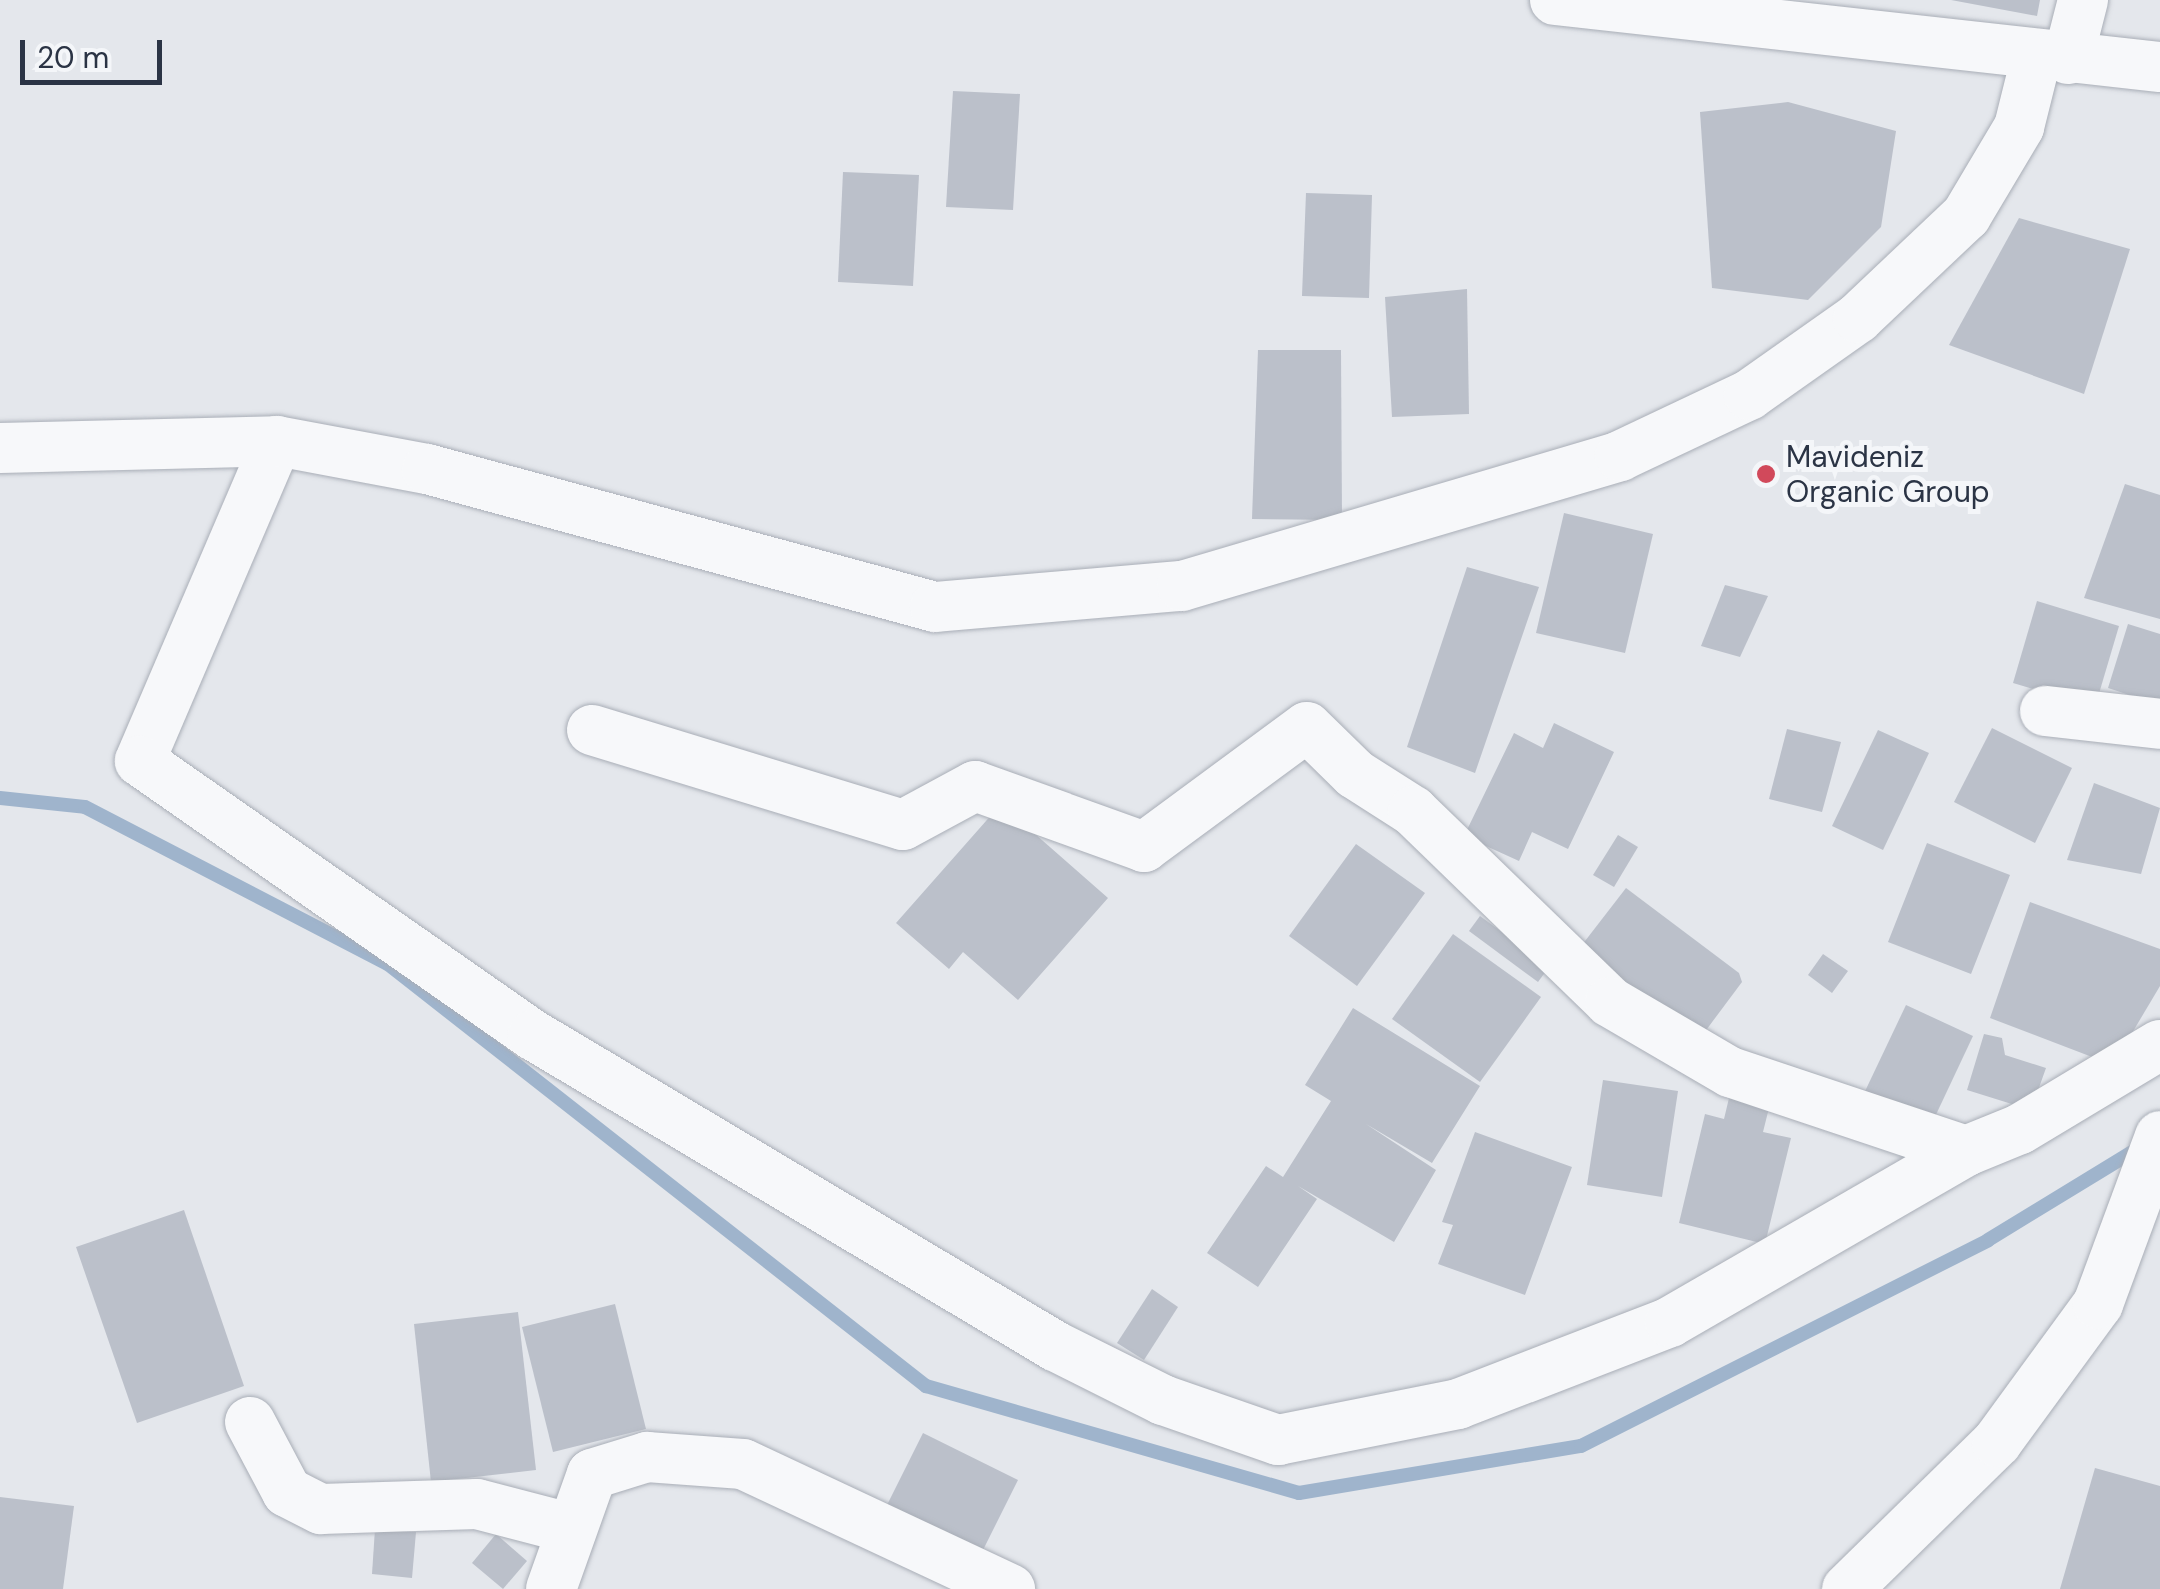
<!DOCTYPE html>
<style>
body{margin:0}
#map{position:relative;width:2160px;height:1589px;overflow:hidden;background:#e4e7ec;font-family:"DM Sans",sans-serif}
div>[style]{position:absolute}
.stream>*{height:14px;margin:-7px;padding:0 7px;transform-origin:7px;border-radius:7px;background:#9fb4cc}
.building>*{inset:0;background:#bbc0ca}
.roads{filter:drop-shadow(0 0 2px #a9aeb7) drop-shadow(0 0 2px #a9aeb7)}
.minor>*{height:50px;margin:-25px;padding:0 25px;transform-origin:25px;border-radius:25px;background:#f7f8fa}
.dots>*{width:28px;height:28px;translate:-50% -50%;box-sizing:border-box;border:5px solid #f4f6f9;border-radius:50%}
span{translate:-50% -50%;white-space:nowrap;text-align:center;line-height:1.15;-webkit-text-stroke:10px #f4f6f9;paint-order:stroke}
.poi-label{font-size:30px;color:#2b3445}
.left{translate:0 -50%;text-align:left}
.scale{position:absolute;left:20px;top:40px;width:142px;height:45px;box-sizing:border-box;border:5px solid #2b3445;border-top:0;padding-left:12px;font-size:30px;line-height:35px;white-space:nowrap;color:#2b3445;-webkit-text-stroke:8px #f4f6f9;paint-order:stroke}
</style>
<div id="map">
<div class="stream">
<div style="left:0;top:798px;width:85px;rotate:6deg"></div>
<div style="left:85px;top:807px;width:341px;rotate:27.4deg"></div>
<div style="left:388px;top:964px;width:684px;rotate:38.11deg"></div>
<div style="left:926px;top:1386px;width:388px;rotate:16deg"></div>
<div style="left:1299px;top:1493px;width:286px;rotate:-9.5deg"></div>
<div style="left:1581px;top:1446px;width:456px;rotate:-26.8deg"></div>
<div style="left:1988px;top:1240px;width:180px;rotate:-31.4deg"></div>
</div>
<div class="building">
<div style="clip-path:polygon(1951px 0,2040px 0,2037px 16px)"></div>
<div style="clip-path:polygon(953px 91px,1020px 94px,1013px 210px,946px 207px)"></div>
<div style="clip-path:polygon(1788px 102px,1896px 131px,1881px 227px,1808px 300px,1712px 288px,1700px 112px)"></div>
<div style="clip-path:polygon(843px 172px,919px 175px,913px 286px,838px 282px)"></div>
<div style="clip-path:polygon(1306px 193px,1372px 195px,1369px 298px,1302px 296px)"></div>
<div style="clip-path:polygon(2019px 218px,2130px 249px,2084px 394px,1949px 345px)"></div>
<div style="clip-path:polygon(1467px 289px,1469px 414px,1392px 417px,1385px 297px)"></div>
<div style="clip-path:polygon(1258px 350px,1341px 350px,1342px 520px,1252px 519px)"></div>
<div style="clip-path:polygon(2125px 484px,2160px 495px,2160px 619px,2084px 598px)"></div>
<div style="clip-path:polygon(1564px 513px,1653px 534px,1625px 653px,1536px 633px)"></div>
<div style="clip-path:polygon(1467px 567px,1539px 587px,1475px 773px,1407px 747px)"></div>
<div style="clip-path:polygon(1725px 585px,1768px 596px,1740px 657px,1701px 646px)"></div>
<div style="clip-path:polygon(2037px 601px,2119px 626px,2095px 707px,2013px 683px)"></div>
<div style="clip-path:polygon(2128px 624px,2160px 634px,2160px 705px,2108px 688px)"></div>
<div style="clip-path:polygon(1554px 723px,1614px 752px,1568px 849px,1532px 832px,1519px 861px,1464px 836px,1514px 733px,1543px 748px)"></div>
<div style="clip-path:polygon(1992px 728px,2072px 768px,2035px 843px,1954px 802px)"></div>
<div style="clip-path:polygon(1787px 729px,1841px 742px,1822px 812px,1769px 799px)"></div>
<div style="clip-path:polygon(1878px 730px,1929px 753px,1883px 850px,1832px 826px)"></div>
<div style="clip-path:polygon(2094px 783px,2160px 808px,2141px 874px,2067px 860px)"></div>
<div style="clip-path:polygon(1001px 804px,1108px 898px,1018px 1000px,963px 952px,949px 969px,896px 923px)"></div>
<div style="clip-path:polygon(1618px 835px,1638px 847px,1614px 887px,1593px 875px)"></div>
<div style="clip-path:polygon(1927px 843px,2010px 875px,1971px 974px,1888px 942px)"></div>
<div style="clip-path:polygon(1356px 844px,1425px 893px,1357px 986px,1289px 936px)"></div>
<div style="clip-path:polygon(1626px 888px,1739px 973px,1742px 982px,1695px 1045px,1575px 954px)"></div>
<div style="clip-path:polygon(2030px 902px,2160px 949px,2160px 986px,2113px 1065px,1990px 1018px)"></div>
<div style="clip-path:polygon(1480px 916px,1549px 967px,1538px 982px,1469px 931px)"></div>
<div style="clip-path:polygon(1453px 934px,1541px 997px,1480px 1082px,1392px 1019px)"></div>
<div style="clip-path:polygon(1823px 954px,1848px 971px,1832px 993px,1808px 975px)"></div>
<div style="clip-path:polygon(1906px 1005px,1973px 1036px,1925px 1138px,1858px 1106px)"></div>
<div style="clip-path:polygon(1353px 1008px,1480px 1086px,1432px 1163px,1366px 1124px,1436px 1170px,1394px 1242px,1298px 1186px,1317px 1199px,1258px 1287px,1207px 1253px,1266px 1166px,1283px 1177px,1331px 1101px,1305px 1085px)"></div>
<div style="clip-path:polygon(1984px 1034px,2002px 1038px,2005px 1055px,2046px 1068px,2031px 1110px,1967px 1090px)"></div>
<div style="clip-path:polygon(1603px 1080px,1678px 1091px,1662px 1197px,1587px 1185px)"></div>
<div style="clip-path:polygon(1729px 1098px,1769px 1108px,1763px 1132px,1791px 1138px,1765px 1244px,1679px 1223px,1705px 1114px,1724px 1119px)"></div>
<div style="clip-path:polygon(1475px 1132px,1572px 1167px,1525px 1295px,1438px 1264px,1453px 1225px,1442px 1222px)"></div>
<div style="clip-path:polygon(184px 1210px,244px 1386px,137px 1423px,76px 1247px)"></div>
<div style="clip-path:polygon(1152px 1289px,1178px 1307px,1144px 1360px,1117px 1343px)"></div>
<div style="clip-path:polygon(615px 1304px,646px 1429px,553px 1452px,522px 1327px)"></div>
<div style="clip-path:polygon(518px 1312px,536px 1470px,431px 1482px,414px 1324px)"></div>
<div style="clip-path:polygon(923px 1433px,1018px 1480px,982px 1552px,887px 1505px)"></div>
<div style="clip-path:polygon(2095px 1468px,2160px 1486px,2160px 1589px,2060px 1589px)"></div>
<div style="clip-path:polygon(0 1497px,74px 1506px,63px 1589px,0 1589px)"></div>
<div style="clip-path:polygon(375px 1529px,416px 1532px,412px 1578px,372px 1574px)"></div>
<div style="clip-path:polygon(496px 1534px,527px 1561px,503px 1589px,472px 1563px)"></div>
</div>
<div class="roads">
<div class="minor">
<div style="left:1555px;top:0;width:609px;rotate:6.32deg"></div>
<div style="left:2068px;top:59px;width:61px;rotate:-75.7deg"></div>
<div style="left:277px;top:441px;width:348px;rotate:113.2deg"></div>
<div style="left:140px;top:761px;width:479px;rotate:34.9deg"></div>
<div style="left:533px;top:1035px;width:608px;rotate:30.79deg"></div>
<div style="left:1055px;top:1346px;width:121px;rotate:26.6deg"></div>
<div style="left:1163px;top:1400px;width:122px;rotate:19.2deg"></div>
<div style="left:1278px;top:1440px;width:184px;rotate:-11.3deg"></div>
<div style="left:1458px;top:1404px;width:227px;rotate:-21.1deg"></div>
<div style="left:1670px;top:1322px;width:342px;rotate:-30deg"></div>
<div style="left:0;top:448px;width:277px;rotate:-1.4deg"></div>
<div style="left:277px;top:441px;width:153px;rotate:10.6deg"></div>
<div style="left:427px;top:469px;width:526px;rotate:15.2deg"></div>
<div style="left:935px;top:607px;width:248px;rotate:-4.9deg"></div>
<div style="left:1182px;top:586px;width:457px;rotate:-16.5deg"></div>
<div style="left:1620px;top:456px;width:143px;rotate:-25.3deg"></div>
<div style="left:1749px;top:395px;width:133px;rotate:-35.2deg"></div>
<div style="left:1858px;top:318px;width:149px;rotate:-43.4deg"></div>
<div style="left:1966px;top:216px;width:104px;rotate:-59.2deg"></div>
<div style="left:2019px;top:127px;width:70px;rotate:-76deg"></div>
<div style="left:2045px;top:711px;width:116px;rotate:6.4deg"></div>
<div style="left:592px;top:730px;width:325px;rotate:17deg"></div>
<div style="left:903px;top:825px;width:82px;rotate:-28.4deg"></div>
<div style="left:975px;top:786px;width:180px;rotate:19.8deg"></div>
<div style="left:1144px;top:847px;width:202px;rotate:-36.4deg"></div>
<div style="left:1307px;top:727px;width:67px;rotate:44.4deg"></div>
<div style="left:1355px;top:774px;width:69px;rotate:32.5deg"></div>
<div style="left:1413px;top:811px;width:274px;rotate:44.1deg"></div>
<div style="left:1610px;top:1002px;width:139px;rotate:30.3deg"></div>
<div style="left:1730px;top:1072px;width:249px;rotate:18.5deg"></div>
<div style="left:1966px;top:1151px;width:58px;rotate:-22.2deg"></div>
<div style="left:2020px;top:1129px;width:163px;rotate:-31deg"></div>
<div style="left:250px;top:1422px;width:79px;rotate:62.1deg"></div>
<div style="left:287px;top:1492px;width:38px;rotate:27deg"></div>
<div style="left:321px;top:1509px;width:156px;rotate:-1.8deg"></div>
<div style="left:477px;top:1504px;width:95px;rotate:14.6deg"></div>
<div style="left:551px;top:1589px;width:122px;rotate:-70.4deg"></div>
<div style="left:592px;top:1474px;width:58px;rotate:-17.2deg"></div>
<div style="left:647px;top:1457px;width:96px;rotate:4.2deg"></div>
<div style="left:743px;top:1464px;width:295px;rotate:25.1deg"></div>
<div style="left:1847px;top:1589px;width:210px;rotate:-44.4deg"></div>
<div style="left:1997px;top:1442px;width:171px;rotate:-53.8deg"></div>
<div style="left:2098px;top:1304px;width:179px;rotate:-69.7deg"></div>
</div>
</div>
<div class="dots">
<div style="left:1766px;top:474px;background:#d1495b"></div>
</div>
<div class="poi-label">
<span class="left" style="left:1786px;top:474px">Mavideniz<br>Organic Group</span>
</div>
<div class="scale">20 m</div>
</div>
